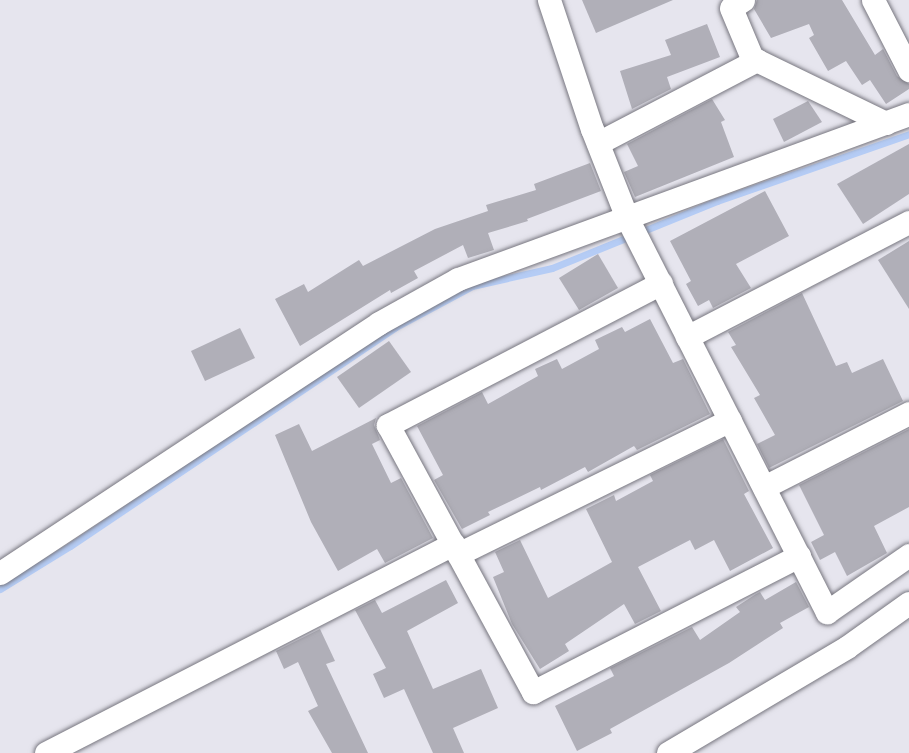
<!DOCTYPE html>
<style>
body{margin:0}
#map{position:relative;width:909px;height:753px;overflow:hidden;background:#e6e5ee;font-family:Overpass,sans-serif}
div>[style]{position:absolute}
.stream>*{height:7px;margin:-3.5px;padding:0 3.5px;transform-origin:3.5px;border-radius:3.5px;background:#b5ccf5}
.building>*{inset:0;background:#b0afb8}
.roads{filter:drop-shadow(0 0 2px #77767f) drop-shadow(0 0 2px #77767f)}
.minor>*{height:23px;margin:-11.5px;padding:0 11.5px;transform-origin:11.5px;border-radius:11.5px;background:#fff}
span{translate:-50% -50%;white-space:nowrap;text-align:center;line-height:1.15;-webkit-text-stroke:5px #f3f2fc;paint-order:stroke}
</style>
<div id="map">
<div class="stream">
<div style="left:0;top:589px;width:82px;rotate:-31.6deg"></div>
<div style="left:70px;top:546px;width:391px;rotate:-33.9deg"></div>
<div style="left:394px;top:328px;width:89px;rotate:-28.3deg"></div>
<div style="left:472px;top:286px;width:82px;rotate:-12.7deg"></div>
<div style="left:552px;top:268px;width:178px;rotate:-22.1deg"></div>
<div style="left:717px;top:201px;width:203px;rotate:-19.2deg"></div>
</div>
<div class="building">
<div style="clip-path:polygon(582px 0,673px 0,596px 33px)"></div>
<div style="clip-path:polygon(757px 0,842px 0,875px 55px,883px 49px,897px 76px,909px 84px,909px 89px,886px 104px,870px 80px,862px 85px,846px 61px,828px 71px,809px 38px,814px 35px,809px 24px,771px 38px,754px 9px)"></div>
<div style="clip-path:polygon(707px 24px,720px 57px,667px 77px,671px 89px,632px 109px,620px 71px,671px 55px,665px 40px)"></div>
<div style="clip-path:polygon(712px 99px,725px 120px,721px 122px,734px 157px,635px 197px,624px 172px,638px 166px,627px 144px)"></div>
<div style="clip-path:polygon(808px 101px,822px 122px,784px 142px,773px 119px)"></div>
<div style="clip-path:polygon(909px 144px,909px 194px,863px 224px,837px 184px)"></div>
<div style="clip-path:polygon(590px 163px,601px 191px,527px 219px,528px 221px,488px 233px,494px 250px,468px 258px,463px 245px,414px 271px,418px 278px,391px 293px,390px 290px,300px 346px,275px 299px,304px 284px,308px 292px,359px 260px,363px 266px,435px 229px,488px 211px,486px 205px,536px 190px,534px 184px)"></div>
<div style="clip-path:polygon(765px 191px,789px 236px,736px 264px,751px 288px,713px 308px,709px 300px,698px 306px,686px 284px,691px 281px,670px 241px)"></div>
<div style="clip-path:polygon(909px 241px,909px 309px,878px 260px)"></div>
<div style="clip-path:polygon(598px 254px,618px 288px,579px 310px,559px 278px)"></div>
<div style="clip-path:polygon(802px 293px,836px 366px,847px 362px,852px 373px,883px 359px,903px 401px,769px 468px,757px 444px,775px 435px,754px 398px,760px 395px,731px 347px,736px 345px,728px 332px)"></div>
<div style="clip-path:polygon(650px 319px,673px 363px,683px 359px,710px 414px,637px 450px,634px 446px,588px 472px,585px 467px,541px 490px,540px 487px,488px 512px,490px 515px,462px 529px,434px 480px,443px 475px,417px 426px,482px 392px,488px 404px,538px 376px,535px 369px,557px 359px,562px 369px,599px 349px,595px 340px,622px 327px,625px 332px)"></div>
<div style="clip-path:polygon(240px 328px,255px 358px,205px 381px,191px 351px)"></div>
<div style="clip-path:polygon(389px 341px,411px 372px,359px 408px,337px 377px)"></div>
<div style="clip-path:polygon(376px 418px,374px 425px,380px 440px,372px 444px,391px 483px,401px 478px,433px 538px,385px 563px,377px 549px,338px 571px,311px 522px,275px 435px,299px 424px,312px 451px)"></div>
<div style="clip-path:polygon(909px 429px,909px 507px,874px 526px,887px 553px,847px 576px,835px 552px,820px 560px,811px 542px,824px 535px,799px 485px)"></div>
<div style="clip-path:polygon(723px 439px,749px 491px,744px 494px,773px 548px,730px 571px,714px 540px,695px 550px,690px 540px,638px 567px,661px 611px,635px 624px,624px 604px,565px 644px,569px 651px,540px 669px,512px 624px,493px 577px,504px 572px,495px 552px,520px 540px,548px 598px,612px 562px,586px 509px,614px 495px,616px 501px,653px 481px,650px 475px)"></div>
<div style="clip-path:polygon(446px 580px,458px 603px,407px 631px,433px 689px,481px 669px,498px 708px,453px 728px,464px 753px,433px 753px,404px 689px,384px 698px,373px 674px,386px 668px,355px 610px,375px 600px,382px 613px)"></div>
<div style="clip-path:polygon(796px 582px,809px 607px,780px 623px,783px 628px,729px 663px,610px 729px,612px 733px,577px 751px,555px 706px,614px 676px,610px 668px,692px 627px,700px 640px,740px 612px,736px 607px,756px 594px,760px 592px,765px 600px)"></div>
<div style="clip-path:polygon(320px 629px,335px 661px,326px 664px,368px 753px,332px 753px,308px 711px,318px 706px,298px 662px,284px 669px,276px 651px)"></div>
</div>
<div class="roads">
<div class="minor">
<div style="left:549px;top:0;width:136px;rotate:71.6deg"></div>
<div style="left:592px;top:129px;width:96px;rotate:68.5deg"></div>
<div style="left:627px;top:218px;width:442px;rotate:63.1deg"></div>
<div style="left:827px;top:612px;width:100px;rotate:-34.8deg"></div>
<div style="left:743px;top:0;width:14px;rotate:146deg"></div>
<div style="left:731px;top:8px;width:54px;rotate:67.2deg"></div>
<div style="left:752px;top:58px;width:149px;rotate:25.9deg"></div>
<div style="left:873px;top:0;width:79px;rotate:62.8deg"></div>
<div style="left:598px;top:143px;width:179px;rotate:-27.6deg"></div>
<div style="left:661px;top:283px;width:308px;rotate:152.5deg"></div>
<div style="left:388px;top:425px;width:304px;rotate:61.5deg"></div>
<div style="left:533px;top:692px;width:299px;rotate:-27.1deg"></div>
<div style="left:687px;top:337px;width:250px;rotate:-27.4deg"></div>
<div style="left:764px;top:487px;width:163px;rotate:-27deg"></div>
<div style="left:458px;top:554px;width:303px;rotate:-26.2deg"></div>
<div style="left:0;top:573px;width:454px;rotate:-33.4deg"></div>
<div style="left:379px;top:323px;width:90px;rotate:-29.1deg"></div>
<div style="left:458px;top:279px;width:480px;rotate:-20.1deg"></div>
<div style="left:46px;top:753px;width:458px;rotate:-27.2deg"></div>
<div style="left:668px;top:753px;width:208px;rotate:-30.6deg"></div>
<div style="left:847px;top:647px;width:76px;rotate:-35.4deg"></div>
</div>
</div>
</div>
